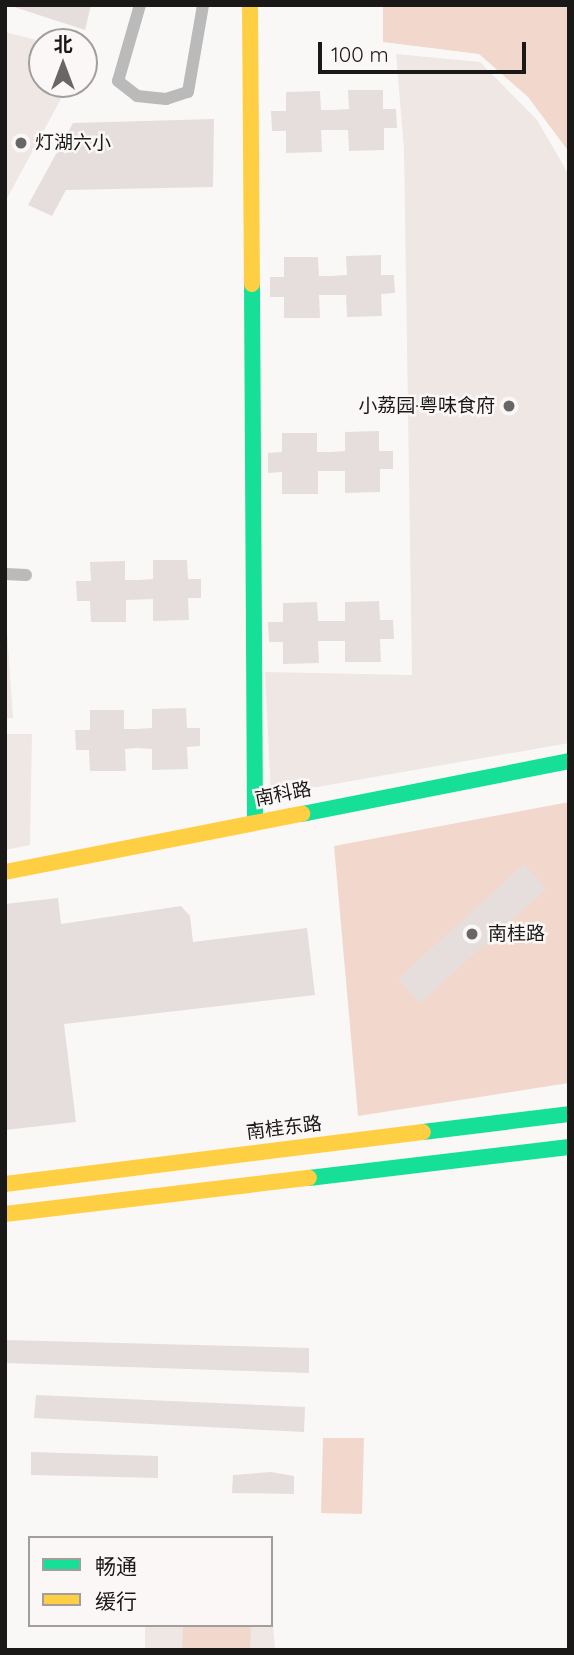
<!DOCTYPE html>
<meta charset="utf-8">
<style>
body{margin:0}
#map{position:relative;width:574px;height:1655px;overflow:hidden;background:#faf8f7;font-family:Quicksand,"Noto Sans SC",sans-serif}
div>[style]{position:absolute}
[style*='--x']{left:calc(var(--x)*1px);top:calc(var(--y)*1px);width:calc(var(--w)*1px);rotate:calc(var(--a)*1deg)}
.built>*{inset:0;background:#eee7e4}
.green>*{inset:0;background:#f2d8cc}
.building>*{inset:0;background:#e5dedc}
.street>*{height:12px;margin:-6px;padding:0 6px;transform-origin:6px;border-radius:6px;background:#bababa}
.fast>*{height:16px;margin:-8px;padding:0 8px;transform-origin:8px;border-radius:8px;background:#16e098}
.slow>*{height:16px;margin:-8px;padding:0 8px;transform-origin:8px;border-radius:8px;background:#ffcf43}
.dots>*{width:19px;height:19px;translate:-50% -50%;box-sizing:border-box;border:4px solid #fbf7f6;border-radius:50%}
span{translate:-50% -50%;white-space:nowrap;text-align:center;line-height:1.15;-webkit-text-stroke:5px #fbf7f6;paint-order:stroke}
.poi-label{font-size:19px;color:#1a1918}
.left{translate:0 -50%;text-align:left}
.right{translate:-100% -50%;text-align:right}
.street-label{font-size:19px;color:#1a1918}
.frame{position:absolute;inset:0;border:7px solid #1a1918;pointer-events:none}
.legend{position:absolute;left:28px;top:1536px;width:245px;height:91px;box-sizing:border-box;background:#fbf7f6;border:2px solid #a19e9d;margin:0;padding:9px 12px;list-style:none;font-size:21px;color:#1a1918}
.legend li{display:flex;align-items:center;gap:14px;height:35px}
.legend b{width:35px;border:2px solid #a19e9d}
.north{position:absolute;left:28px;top:28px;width:70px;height:70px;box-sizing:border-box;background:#fbf7f6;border:2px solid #a19e9d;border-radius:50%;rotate:0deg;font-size:19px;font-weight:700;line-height:28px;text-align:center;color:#1a1918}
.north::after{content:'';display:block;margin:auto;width:24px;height:32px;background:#686766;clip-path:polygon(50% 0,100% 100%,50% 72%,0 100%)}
.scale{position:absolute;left:318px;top:42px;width:208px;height:32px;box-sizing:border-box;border:4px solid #1a1918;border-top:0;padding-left:9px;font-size:21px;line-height:24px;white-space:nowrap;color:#1a1918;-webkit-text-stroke:5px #fbf7f6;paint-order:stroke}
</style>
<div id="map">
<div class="built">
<i style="clip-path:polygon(5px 32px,45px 42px,42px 84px,69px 84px,5px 202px)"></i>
<i style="clip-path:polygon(396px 54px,480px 62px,537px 120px,569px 175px,569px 743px,271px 795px,265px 672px,412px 675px,404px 149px)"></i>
<i style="clip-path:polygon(5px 602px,13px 718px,5px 719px)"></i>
<i style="clip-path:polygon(5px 734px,32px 734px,30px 845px,5px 850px)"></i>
<i style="clip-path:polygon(271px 1597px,275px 1650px,145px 1650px,145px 1625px,271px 1625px)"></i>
</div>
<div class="green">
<i style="clip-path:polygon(383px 5px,569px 5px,569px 152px,528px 97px,479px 54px,383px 42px)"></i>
<i style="clip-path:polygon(569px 802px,569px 1083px,358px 1116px,334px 846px)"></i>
<i style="clip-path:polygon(323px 1438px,364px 1438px,362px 1514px,321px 1513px)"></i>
<i style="clip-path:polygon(183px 1625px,251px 1625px,250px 1650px,182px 1650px)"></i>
</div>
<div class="building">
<i style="clip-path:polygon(8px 5px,91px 5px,85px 30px)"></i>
<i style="clip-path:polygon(348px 90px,383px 90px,383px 109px,396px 109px,397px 128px,384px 128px,384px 150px,349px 151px,348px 130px,321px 130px,322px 152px,286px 153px,286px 131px,272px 131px,271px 111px,286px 111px,286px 92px,320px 91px,321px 110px,333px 110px,349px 109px)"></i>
<i style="clip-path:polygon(214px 119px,213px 187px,66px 190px,52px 216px,28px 205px,73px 123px)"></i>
<i style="clip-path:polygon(381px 255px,381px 275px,394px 275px,395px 293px,381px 294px,382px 316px,347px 317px,346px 295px,319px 295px,320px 318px,284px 318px,284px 297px,270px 297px,270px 277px,284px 277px,284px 257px,318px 257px,319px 276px,331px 276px,347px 275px,346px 256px)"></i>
<i style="clip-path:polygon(379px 431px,379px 451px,393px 451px,393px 469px,380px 469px,380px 492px,345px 493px,345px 471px,318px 471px,318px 494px,282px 494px,282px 472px,268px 473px,268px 453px,282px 452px,282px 433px,317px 433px,317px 452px,330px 452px,345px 451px,345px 432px)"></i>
<i style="clip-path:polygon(153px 560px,187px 560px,188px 579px,201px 579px,201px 598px,188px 598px,189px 620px,153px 621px,153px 599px,126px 600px,126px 622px,91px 622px,90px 601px,77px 601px,76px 581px,91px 581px,90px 562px,125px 561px,125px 580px,138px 580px,153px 579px)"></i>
<i style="clip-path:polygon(379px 601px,380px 620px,393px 620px,394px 639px,380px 639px,381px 662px,345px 662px,345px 641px,318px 641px,319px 663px,283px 664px,283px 642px,269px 642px,268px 622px,283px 622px,283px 603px,317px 602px,318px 621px,345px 621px,345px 602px)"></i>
<i style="clip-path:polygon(186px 708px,187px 728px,200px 728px,200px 746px,187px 747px,188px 769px,152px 770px,152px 749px,137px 748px,125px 749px,126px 771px,90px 771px,89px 750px,76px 750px,75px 730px,90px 730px,90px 710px,124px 710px,124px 729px,137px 729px,152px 728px,152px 709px)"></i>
<i style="clip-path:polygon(524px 864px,546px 889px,420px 1003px,398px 979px)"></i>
<i style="clip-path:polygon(58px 898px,61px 924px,181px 906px,190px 916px,193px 942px,307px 928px,315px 995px,64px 1024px,76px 1122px,5px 1130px,5px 904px)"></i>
<i style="clip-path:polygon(5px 1340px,309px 1348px,309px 1373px,5px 1363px)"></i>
<i style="clip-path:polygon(36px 1395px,305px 1407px,304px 1432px,34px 1418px)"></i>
<i style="clip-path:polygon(31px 1452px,158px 1456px,158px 1478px,31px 1475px)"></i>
<i style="clip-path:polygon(271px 1472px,294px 1476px,294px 1494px,232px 1493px,233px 1475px)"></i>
</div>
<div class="street">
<i style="--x:140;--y:5;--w:79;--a:106.1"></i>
<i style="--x:118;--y:81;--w:24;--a:38"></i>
<i style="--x:137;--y:96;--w:29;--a:6"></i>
<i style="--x:166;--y:99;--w:23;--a:-18"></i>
<i style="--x:188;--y:92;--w:88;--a:-80.2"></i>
<i style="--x:5;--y:574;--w:21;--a:3"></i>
</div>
<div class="fast">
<i style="--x:252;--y:284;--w:537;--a:89.68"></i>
<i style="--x:302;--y:814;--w:272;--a:-11.2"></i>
<i style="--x:423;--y:1132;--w:147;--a:-7"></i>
<i style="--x:309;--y:1178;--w:262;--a:-6.8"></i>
</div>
<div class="slow">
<i style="--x:250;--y:5;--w:279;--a:89.6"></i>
<i style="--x:5;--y:872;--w:303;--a:-11.1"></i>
<i style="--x:5;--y:1184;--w:421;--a:-7.1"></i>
<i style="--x:5;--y:1214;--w:306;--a:-6.8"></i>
</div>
<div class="dots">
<i style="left:21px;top:143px;background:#686766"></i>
<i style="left:509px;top:406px;background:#686766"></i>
<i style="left:472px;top:934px;background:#686766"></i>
</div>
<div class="poi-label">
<span class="left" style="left:35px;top:143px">灯湖六小</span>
<span class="right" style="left:495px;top:406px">小荔园·粤味食府</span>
<span class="left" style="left:488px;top:934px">南桂路</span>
</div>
<div class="street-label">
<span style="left:283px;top:794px;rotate:-11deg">南科路</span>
<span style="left:284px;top:1128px;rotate:-7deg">南桂东路</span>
</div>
<div class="frame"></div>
<ul class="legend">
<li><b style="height:9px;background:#16e098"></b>畅通</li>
<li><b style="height:9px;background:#ffcf43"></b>缓行</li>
</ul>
<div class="north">北</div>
<div class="scale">100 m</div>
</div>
